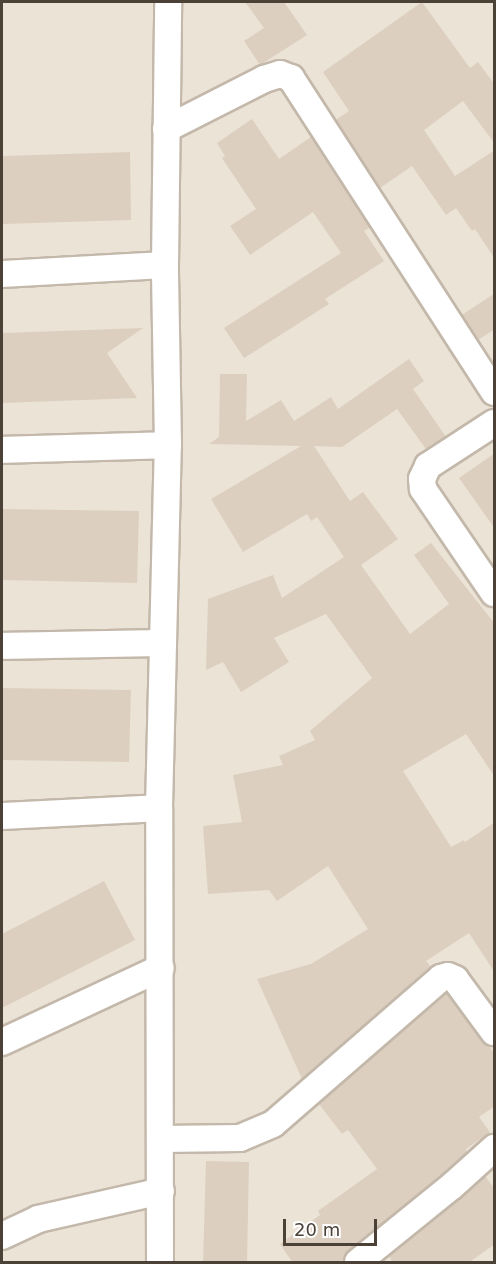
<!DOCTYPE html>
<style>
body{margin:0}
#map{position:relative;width:496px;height:1264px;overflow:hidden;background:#f6f1e9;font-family:"DejaVu Sans",sans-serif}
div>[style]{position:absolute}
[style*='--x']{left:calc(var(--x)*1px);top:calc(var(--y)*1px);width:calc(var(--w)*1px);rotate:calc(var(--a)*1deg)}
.residential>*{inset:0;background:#ebe3d6}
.building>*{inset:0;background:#dccfc0}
.roads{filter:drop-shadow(2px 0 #c3b8aa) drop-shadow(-2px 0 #c3b8aa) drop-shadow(0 2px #c3b8aa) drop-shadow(0 -2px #c3b8aa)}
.street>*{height:26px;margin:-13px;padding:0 13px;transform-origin:13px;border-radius:13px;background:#fff}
span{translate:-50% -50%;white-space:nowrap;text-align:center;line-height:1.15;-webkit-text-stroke:6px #fff;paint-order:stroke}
.frame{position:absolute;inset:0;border:3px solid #4b4136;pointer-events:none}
.scale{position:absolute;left:283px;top:1219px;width:94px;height:27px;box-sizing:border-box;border:3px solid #4b4136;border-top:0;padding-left:8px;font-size:18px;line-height:21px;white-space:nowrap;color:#4b4136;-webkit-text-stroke:4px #fff;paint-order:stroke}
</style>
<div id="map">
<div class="residential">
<i style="clip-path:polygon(2px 2px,494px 2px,494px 1262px,2px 1262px)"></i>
</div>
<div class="building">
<i style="clip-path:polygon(245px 2px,284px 2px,307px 35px,260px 65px,244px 41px,264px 28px)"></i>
<i style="clip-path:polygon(422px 2px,470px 68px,478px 62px,495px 85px,495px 144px,463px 101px,424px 130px,455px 176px,495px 150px,495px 259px,475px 229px,472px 231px,456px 208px,446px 215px,412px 166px,380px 188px,336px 120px,349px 111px,323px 72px)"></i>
<i style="clip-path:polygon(252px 119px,279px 159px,311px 137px,370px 227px,364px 231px,384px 261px,325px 299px,329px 304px,244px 358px,224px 328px,341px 253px,313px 212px,250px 255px,230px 226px,256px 209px,222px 158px,225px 156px,217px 143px)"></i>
<i style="clip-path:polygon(130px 152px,131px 220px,2px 224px,2px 156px)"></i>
<i style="clip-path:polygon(495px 293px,495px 329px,478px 340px,462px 315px)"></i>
<i style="clip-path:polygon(143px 328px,107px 353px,137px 398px,2px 403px,2px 333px)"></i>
<i style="clip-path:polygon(409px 359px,424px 381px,413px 389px,446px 437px,426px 449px,397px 409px,342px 447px,314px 446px,350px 501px,363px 492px,398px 539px,361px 565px,410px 634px,449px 604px,414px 555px,431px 543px,495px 624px,495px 777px,466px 734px,403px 771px,451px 847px,464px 840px,465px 842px,495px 822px,495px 973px,469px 933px,426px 961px,431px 967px,302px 1079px,257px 979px,311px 964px,368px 929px,328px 866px,277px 901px,269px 890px,208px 894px,203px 826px,242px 822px,233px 775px,283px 765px,279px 756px,315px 740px,310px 731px,372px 678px,326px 614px,274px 638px,289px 662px,241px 692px,223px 662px,206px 670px,208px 599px,273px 575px,282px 598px,344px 557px,317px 517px,311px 521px,307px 514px,243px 552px,211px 499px,301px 446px,209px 444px,219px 437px,220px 374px,247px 374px,246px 421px,281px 400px,294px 421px,331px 397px,338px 409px)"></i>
<i style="clip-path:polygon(495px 453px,495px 529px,459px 478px)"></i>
<i style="clip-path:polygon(2px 509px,139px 511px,137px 583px,2px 580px)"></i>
<i style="clip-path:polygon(2px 688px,131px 690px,129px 762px,2px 760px)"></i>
<i style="clip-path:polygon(104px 881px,135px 940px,2px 1008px,2px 934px)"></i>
<i style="clip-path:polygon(447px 993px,495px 1054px,495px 1106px,479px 1117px,490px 1132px,466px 1149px,467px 1152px,442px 1175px,349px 1250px,341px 1263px,293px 1263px,280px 1244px,320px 1215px,318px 1211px,377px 1169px,348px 1130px,342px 1134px,319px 1104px)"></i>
<i style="clip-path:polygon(206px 1161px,249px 1162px,247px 1263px,203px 1263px)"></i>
<i style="clip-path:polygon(485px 1176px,495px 1189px,495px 1244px,468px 1263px,393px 1263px,389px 1256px)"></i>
</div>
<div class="roads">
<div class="street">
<i style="--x:166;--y:129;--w:110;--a:-27"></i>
<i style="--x:264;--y:79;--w:17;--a:-17"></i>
<i style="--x:280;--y:74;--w:12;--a:20"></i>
<i style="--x:291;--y:78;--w:374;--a:57.1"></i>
<i style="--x:2;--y:274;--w:163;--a:-3.2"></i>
<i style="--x:494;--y:423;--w:79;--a:146.9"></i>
<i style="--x:428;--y:466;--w:14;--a:115"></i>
<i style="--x:422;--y:479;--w:10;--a:84"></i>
<i style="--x:423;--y:489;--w:126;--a:55.7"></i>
<i style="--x:2;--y:450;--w:166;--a:-1.7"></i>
<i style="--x:2;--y:646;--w:159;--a:-1.1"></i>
<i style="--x:2;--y:816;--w:157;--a:-2.9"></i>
<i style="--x:2;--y:1042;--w:175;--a:-25"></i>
<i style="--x:160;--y:1139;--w:80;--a:-0.7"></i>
<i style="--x:240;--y:1138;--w:36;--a:-23"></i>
<i style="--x:273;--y:1124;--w:223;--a:-41"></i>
<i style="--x:441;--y:978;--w:7;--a:-16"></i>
<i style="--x:448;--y:976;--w:8;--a:23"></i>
<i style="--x:455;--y:979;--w:66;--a:53.7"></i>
<i style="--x:2;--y:1236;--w:40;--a:-25"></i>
<i style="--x:38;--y:1219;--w:126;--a:-12.8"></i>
<i style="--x:160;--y:1262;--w:454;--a:-90.1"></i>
<i style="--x:159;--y:808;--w:363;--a:-88.6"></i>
<i style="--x:168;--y:445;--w:180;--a:-91"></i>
<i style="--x:165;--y:265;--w:263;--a:-89.3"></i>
<i style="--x:358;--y:1262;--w:121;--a:-39"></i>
<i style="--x:452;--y:1186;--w:57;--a:-42.1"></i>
</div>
</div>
<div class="frame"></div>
<div class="scale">20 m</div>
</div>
